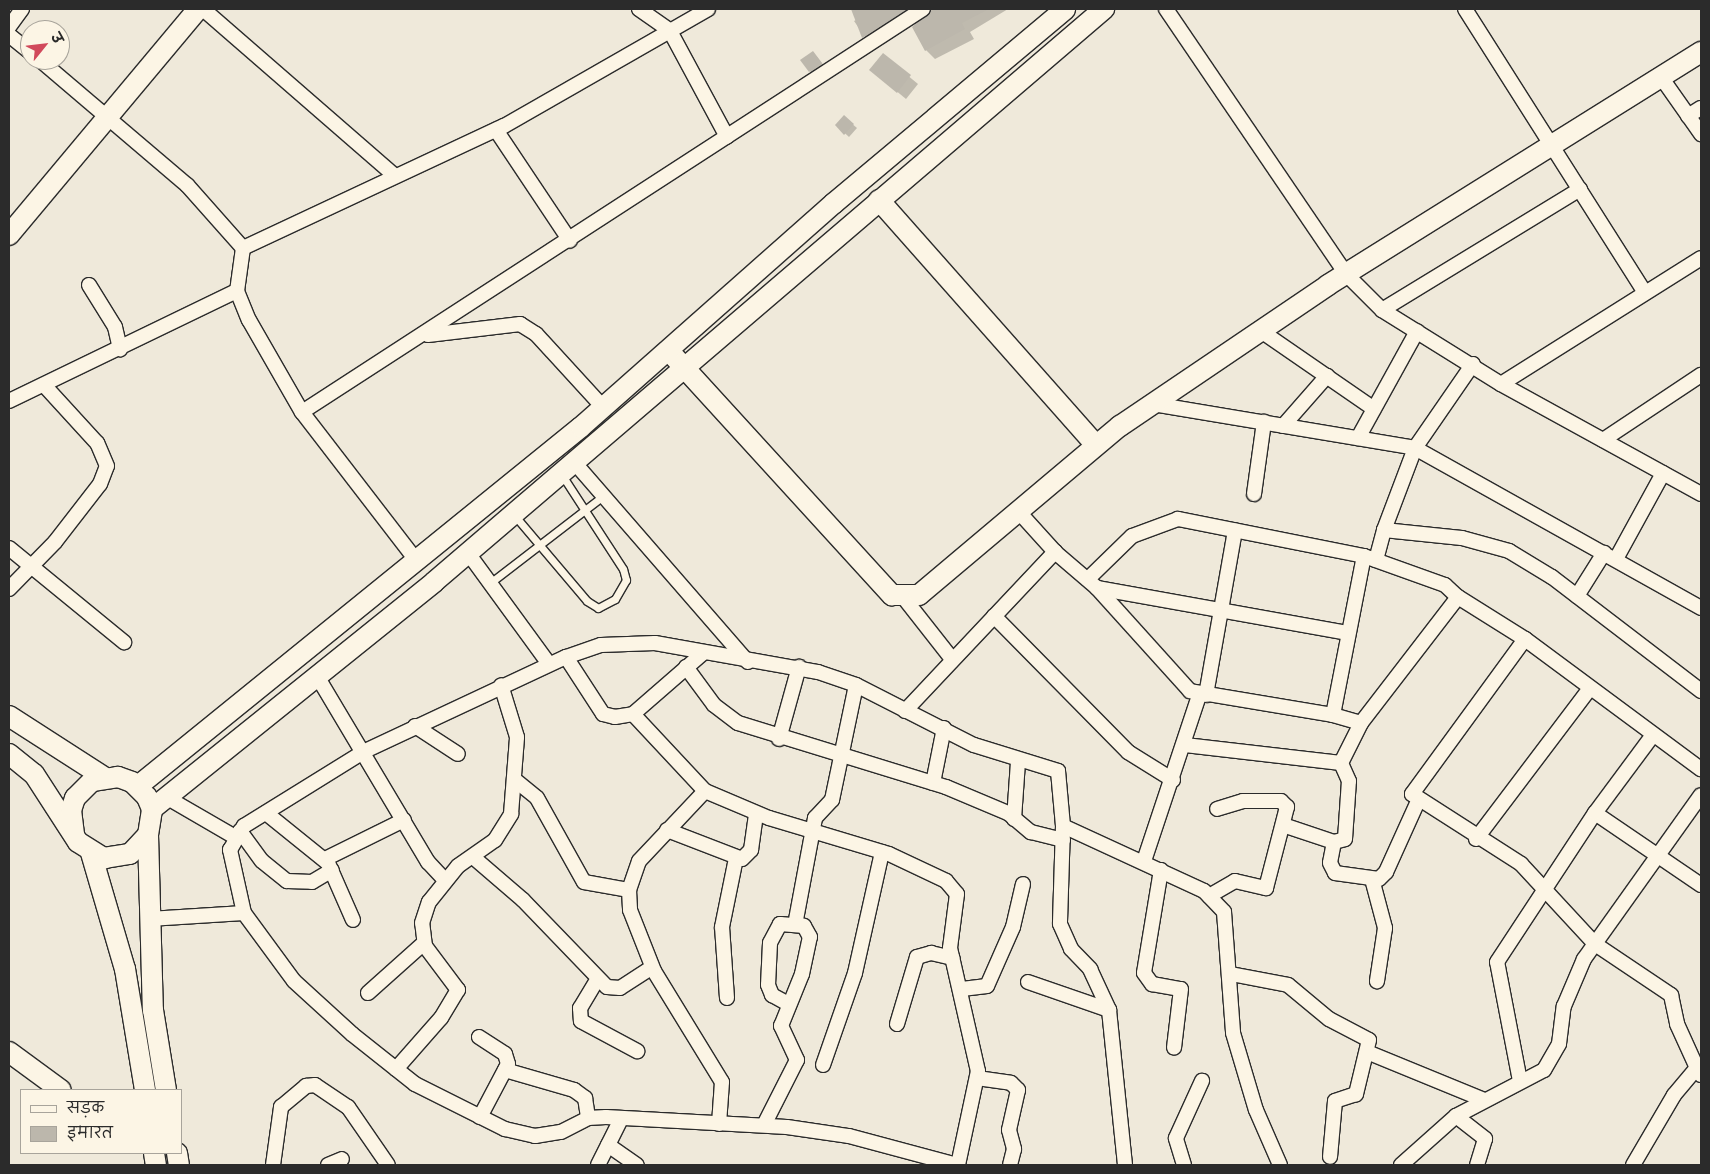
<!DOCTYPE html>
<meta charset="utf-8">
<style>
body{margin:0}
#map{position:relative;width:1710px;height:1174px;overflow:hidden;background:#efe9da;font-family:Delius,"Playpen Sans Deva",sans-serif}
div>[style]{position:absolute}
[style*='--x']{left:calc(var(--x)*1px);top:calc(var(--y)*1px);width:calc(var(--w)*1px);rotate:calc(var(--a)*1deg)}
.shadow>*{inset:0;background:#0003}
.building>*{inset:0;background:#bcb7ac}
.roads{filter:drop-shadow(1px 0 #2b2b2b) drop-shadow(-1px 0 #2b2b2b) drop-shadow(0 1px #2b2b2b) drop-shadow(0 -1px #2b2b2b)}
.lane>*{height:7px;margin:-3.5px;padding:0 3.5px;transform-origin:3.5px;border-radius:3.5px;background:#fcf5e5}
.street>*{height:14px;margin:-7px;padding:0 7px;transform-origin:7px;border-radius:7px;background:#fcf5e5}
.secondary>*{height:20px;margin:-10px;padding:0 10px;transform-origin:10px;border-radius:10px;background:#fcf5e5}
span{translate:-50% -50%;white-space:nowrap;text-align:center;line-height:1.15;-webkit-text-stroke:4px #fcf5e5;paint-order:stroke}
.frame{position:absolute;inset:0;border:10px solid #2b2b2b;pointer-events:none}
.legend{position:absolute;left:20px;top:1089px;width:162px;height:65px;box-sizing:border-box;background:#fcf5e5;border:1px solid #a8a49b;margin:0;padding:6px 9px;list-style:none;font-size:15px;color:#2b2b2b}
.legend li{display:flex;align-items:center;gap:10px;height:25px}
.legend b{width:25px;border:1px solid #a8a49b}
.north{position:absolute;left:20px;top:20px;width:50px;height:50px;box-sizing:border-box;background:#fcf5e5;border:1px solid #a8a49b;border-radius:50%;rotate:61deg;font-size:14px;font-weight:700;line-height:20px;text-align:center;color:#2b2b2b}
.north::after{content:'';display:block;margin:auto;width:18px;height:22px;background:#d1495b;clip-path:polygon(50% 0,100% 100%,50% 72%,0 100%)}
</style>
<div id="map">
<div class="shadow">
<i style="clip-path:polygon(852px 9px,1008px 9px,970px 32px,974px 39px,935px 59px,926px 50px,932px 11px,872px 47px,854px 21px,858px 19px)"></i>
<i style="clip-path:polygon(813px 52px,825px 67px,813px 75px,810px 71px)"></i>
<i style="clip-path:polygon(883px 55px,918px 84px,906px 99px,871px 70px)"></i>
<i style="clip-path:polygon(844px 117px,857px 128px,849px 137px,836px 125px)"></i>
</div>
<div class="building">
<i style="clip-path:polygon(851px 9px,907px 9px,862px 38px)"></i>
<i style="clip-path:polygon(932px 9px,989px 9px,962px 23px,965px 29px,925px 51px,912px 27px)"></i>
<i style="clip-path:polygon(813px 51px,822px 63px,809px 72px,800px 60px)"></i>
<i style="clip-path:polygon(883px 53px,911px 75px,897px 93px,869px 70px)"></i>
<i style="clip-path:polygon(844px 115px,854px 124px,844px 135px,835px 125px)"></i>
</div>
<div class="roads">
<div class="lane">
<i style="--x:515;--y:516;--w:111;--a:49.7"></i>
<i style="--x:587;--y:601;--w:13;--a:32"></i>
<i style="--x:598;--y:608;--w:19;--a:-28"></i>
<i style="--x:615;--y:599;--w:22;--a:-60"></i>
<i style="--x:626;--y:580;--w:11;--a:-105"></i>
<i style="--x:623;--y:569;--w:112;--a:-123"></i>
<i style="--x:490;--y:583;--w:143;--a:-37.6"></i>
</div>
<div class="street">
<i style="--x:203;--y:9;--w:254;--a:41"></i>
<i style="--x:639;--y:9;--w:38;--a:35"></i>
<i style="--x:670;--y:31;--w:120;--a:61.7"></i>
<i style="--x:1166;--y:9;--w:320;--a:55.8"></i>
<i style="--x:1346;--y:274;--w:51;--a:45"></i>
<i style="--x:1382;--y:310;--w:140;--a:31.9"></i>
<i style="--x:1501;--y:384;--w:236;--a:-32.2"></i>
<i style="--x:1465;--y:9;--w:336;--a:57.6"></i>
<i style="--x:9;--y:27;--w:22;--a:-54"></i>
<i style="--x:9;--y:35;--w:27;--a:39"></i>
<i style="--x:40;--y:60;--w:193;--a:40.4"></i>
<i style="--x:187;--y:185;--w:84;--a:48.4"></i>
<i style="--x:243;--y:248;--w:288;--a:-25.1"></i>
<i style="--x:504;--y:126;--w:235;--a:-29.8"></i>
<i style="--x:1661;--y:77;--w:70;--a:54.9"></i>
<i style="--x:1688;--y:116;--w:15;--a:-32"></i>
<i style="--x:496;--y:130;--w:133;--a:56.3"></i>
<i style="--x:243;--y:248;--w:43;--a:97.9"></i>
<i style="--x:237;--y:291;--w:31;--a:68"></i>
<i style="--x:249;--y:320;--w:106;--a:60.1"></i>
<i style="--x:302;--y:412;--w:187;--a:52.4"></i>
<i style="--x:89;--y:285;--w:49;--a:58.2"></i>
<i style="--x:115;--y:327;--w:23;--a:77"></i>
<i style="--x:1382;--y:310;--w:232;--a:-31.4"></i>
<i style="--x:1261;--y:331;--w:137;--a:34.6"></i>
<i style="--x:428;--y:335;--w:93;--a:-6.8"></i>
<i style="--x:520;--y:324;--w:19;--a:32"></i>
<i style="--x:536;--y:334;--w:99;--a:47.5"></i>
<i style="--x:1501;--y:384;--w:228;--a:28.8"></i>
<i style="--x:9;--y:401;--w:253;--a:-25.8"></i>
<i style="--x:1153;--y:404;--w:266;--a:9.5"></i>
<i style="--x:1415;--y:448;--w:102;--a:-55.4"></i>
<i style="--x:302;--y:412;--w:740;--a:-32.98"></i>
<i style="--x:1283;--y:426;--w:67;--a:-48.7"></i>
<i style="--x:1358;--y:438;--w:122;--a:-61.1"></i>
<i style="--x:1603;--y:440;--w:118;--a:-33.6"></i>
<i style="--x:574;--y:462;--w:265;--a:49"></i>
<i style="--x:1254;--y:494;--w:73;--a:-82.1"></i>
<i style="--x:1018;--y:511;--w:55;--a:47.9"></i>
<i style="--x:1055;--y:552;--w:55;--a:40.6"></i>
<i style="--x:1097;--y:588;--w:139;--a:47.9"></i>
<i style="--x:1190;--y:691;--w:145;--a:9.5"></i>
<i style="--x:1333;--y:715;--w:162;--a:-79"></i>
<i style="--x:1364;--y:556;--w:190;--a:-168.7"></i>
<i style="--x:1178;--y:519;--w:49;--a:159.7"></i>
<i style="--x:1132;--y:536;--w:62;--a:135.7"></i>
<i style="--x:9;--y:548;--w:149;--a:39.3"></i>
<i style="--x:468;--y:553;--w:137;--a:53.9"></i>
<i style="--x:1364;--y:556;--w:86;--a:19.7"></i>
<i style="--x:1445;--y:585;--w:18;--a:43"></i>
<i style="--x:1616;--y:559;--w:98;--a:-61.3"></i>
<i style="--x:1376;--y:560;--w:31;--a:-75"></i>
<i style="--x:1097;--y:588;--w:254;--a:10.2"></i>
<i style="--x:9;--y:589;--w:66;--a:-45.6"></i>
<i style="--x:55;--y:542;--w:73;--a:-52.2"></i>
<i style="--x:100;--y:484;--w:19;--a:-69"></i>
<i style="--x:107;--y:466;--w:25;--a:-113"></i>
<i style="--x:97;--y:443;--w:79;--a:-132.4"></i>
<i style="--x:1577;--y:596;--w:51;--a:-57.9"></i>
<i style="--x:904;--y:598;--w:78;--a:51.8"></i>
<i style="--x:1701;--y:608;--w:328;--a:-150.8"></i>
<i style="--x:1415;--y:448;--w:88;--a:110.7"></i>
<i style="--x:1384;--y:530;--w:78;--a:5.9"></i>
<i style="--x:1462;--y:538;--w:49;--a:15.5"></i>
<i style="--x:1509;--y:551;--w:50;--a:31.2"></i>
<i style="--x:1552;--y:577;--w:188;--a:37.4"></i>
<i style="--x:994;--y:616;--w:191;--a:45.4"></i>
<i style="--x:1128;--y:752;--w:53;--a:31.9"></i>
<i style="--x:1525;--y:639;--w:192;--a:126.1"></i>
<i style="--x:1412;--y:794;--w:130;--a:32.7"></i>
<i style="--x:1521;--y:864;--w:109;--a:47.2"></i>
<i style="--x:1595;--y:944;--w:92;--a:33.9"></i>
<i style="--x:1671;--y:995;--w:30;--a:78"></i>
<i style="--x:1677;--y:1024;--w:48;--a:65.6"></i>
<i style="--x:702;--y:654;--w:91;--a:139"></i>
<i style="--x:633;--y:714;--w:105;--a:46.9"></i>
<i style="--x:705;--y:791;--w:69;--a:22.9"></i>
<i style="--x:769;--y:818;--w:125;--a:16.7"></i>
<i style="--x:889;--y:854;--w:63;--a:25.3"></i>
<i style="--x:946;--y:881;--w:17;--a:50"></i>
<i style="--x:957;--y:894;--w:54;--a:97.4"></i>
<i style="--x:950;--y:948;--w:126;--a:77.2"></i>
<i style="--x:978;--y:1071;--w:96;--a:102"></i>
<i style="--x:566;--y:657;--w:68;--a:57"></i>
<i style="--x:603;--y:714;--w:12;--a:14"></i>
<i style="--x:615;--y:717;--w:18;--a:-9"></i>
<i style="--x:686;--y:667;--w:47;--a:53.6"></i>
<i style="--x:714;--y:705;--w:30;--a:37"></i>
<i style="--x:738;--y:723;--w:218;--a:17.1"></i>
<i style="--x:946;--y:787;--w:67;--a:22.8"></i>
<i style="--x:1008;--y:813;--w:30;--a:40"></i>
<i style="--x:1031;--y:832;--w:33;--a:14"></i>
<i style="--x:317;--y:676;--w:217;--a:59.2"></i>
<i style="--x:428;--y:862;--w:25;--a:47"></i>
<i style="--x:1206;--y:695;--w:167;--a:-80"></i>
<i style="--x:905;--y:711;--w:219;--a:-46.7"></i>
<i style="--x:1333;--y:715;--w:29;--a:16"></i>
<i style="--x:1361;--y:723;--w:159;--a:-52.4"></i>
<i style="--x:1458;--y:597;--w:79;--a:32.1"></i>
<i style="--x:1525;--y:639;--w:219;--a:36.5"></i>
<i style="--x:415;--y:726;--w:51;--a:33.1"></i>
<i style="--x:779;--y:739;--w:75;--a:-74.5"></i>
<i style="--x:1185;--y:745;--w:157;--a:6.6"></i>
<i style="--x:1341;--y:763;--w:45;--a:-63.4"></i>
<i style="--x:515;--y:780;--w:28;--a:39"></i>
<i style="--x:537;--y:798;--w:96;--a:60.8"></i>
<i style="--x:584;--y:882;--w:46;--a:10.1"></i>
<i style="--x:933;--y:783;--w:56;--a:-78.7"></i>
<i style="--x:705;--y:791;--w:96;--a:133.3"></i>
<i style="--x:639;--y:861;--w:31;--a:109"></i>
<i style="--x:629;--y:890;--w:20;--a:87"></i>
<i style="--x:630;--y:910;--w:66;--a:68.5"></i>
<i style="--x:654;--y:971;--w:130;--a:58.5"></i>
<i style="--x:722;--y:1082;--w:42;--a:94.1"></i>
<i style="--x:166;--y:797;--w:80;--a:30.1"></i>
<i style="--x:266;--y:813;--w:80;--a:38.9"></i>
<i style="--x:328;--y:863;--w:62;--a:66.3"></i>
<i style="--x:1595;--y:813;--w:128;--a:34.2"></i>
<i style="--x:1014;--y:819;--w:57;--a:-86"></i>
<i style="--x:1283;--y:825;--w:54;--a:18.4"></i>
<i style="--x:1334;--y:842;--w:11;--a:-15"></i>
<i style="--x:1345;--y:839;--w:58;--a:-86.1"></i>
<i style="--x:1349;--y:781;--w:20;--a:-114"></i>
<i style="--x:1063;--y:826;--w:155;--a:24.7"></i>
<i style="--x:1204;--y:891;--w:29;--a:46"></i>
<i style="--x:1224;--y:912;--w:121;--a:85.7"></i>
<i style="--x:1233;--y:1033;--w:80;--a:73.4"></i>
<i style="--x:1256;--y:1110;--w:60;--a:66.4"></i>
<i style="--x:667;--y:830;--w:80;--a:21.1"></i>
<i style="--x:742;--y:859;--w:13;--a:-45"></i>
<i style="--x:751;--y:850;--w:37;--a:-82"></i>
<i style="--x:240;--y:831;--w:37;--a:54"></i>
<i style="--x:262;--y:861;--w:32;--a:39"></i>
<i style="--x:287;--y:881;--w:25;--a:2"></i>
<i style="--x:312;--y:882;--w:23;--a:-31"></i>
<i style="--x:1476;--y:839;--w:189;--a:-52.9"></i>
<i style="--x:1334;--y:842;--w:21;--a:101"></i>
<i style="--x:1330;--y:863;--w:11;--a:63"></i>
<i style="--x:1335;--y:873;--w:44;--a:7.8"></i>
<i style="--x:1379;--y:879;--w:10;--a:-45"></i>
<i style="--x:1386;--y:872;--w:80;--a:-65.7"></i>
<i style="--x:473;--y:857;--w:66;--a:40.7"></i>
<i style="--x:523;--y:900;--w:121;--a:46"></i>
<i style="--x:607;--y:987;--w:13;--a:4"></i>
<i style="--x:620;--y:988;--w:38;--a:-33"></i>
<i style="--x:325;--y:859;--w:88;--a:-26.3"></i>
<i style="--x:1144;--y:861;--w:177;--a:-71.6"></i>
<i style="--x:1161;--y:870;--w:104;--a:99.4"></i>
<i style="--x:1144;--y:973;--w:14;--a:54"></i>
<i style="--x:1152;--y:984;--w:29;--a:10"></i>
<i style="--x:1181;--y:989;--w:59;--a:96.8"></i>
<i style="--x:1372;--y:879;--w:51;--a:75.1"></i>
<i style="--x:1385;--y:928;--w:54;--a:98.6"></i>
<i style="--x:1209;--y:896;--w:30;--a:-30"></i>
<i style="--x:1235;--y:881;--w:32;--a:13"></i>
<i style="--x:1266;--y:888;--w:84;--a:-75.5"></i>
<i style="--x:1287;--y:807;--w:8;--a:-135"></i>
<i style="--x:1281;--y:801;--w:38;--a:180"></i>
<i style="--x:1243;--y:801;--w:27;--a:163"></i>
<i style="--x:244;--y:913;--w:65;--a:-102.5"></i>
<i style="--x:230;--y:850;--w:28;--a:-60"></i>
<i style="--x:244;--y:826;--w:142;--a:-31.8"></i>
<i style="--x:365;--y:751;--w:222;--a:-25.1"></i>
<i style="--x:566;--y:657;--w:37;--a:-19"></i>
<i style="--x:601;--y:645;--w:54;--a:-2.1"></i>
<i style="--x:655;--y:643;--w:166;--a:10.1"></i>
<i style="--x:818;--y:672;--w:40;--a:18.9"></i>
<i style="--x:856;--y:685;--w:132;--a:27"></i>
<i style="--x:974;--y:745;--w:88;--a:17.2"></i>
<i style="--x:1058;--y:771;--w:55;--a:84.8"></i>
<i style="--x:1063;--y:826;--w:98;--a:91.8"></i>
<i style="--x:1060;--y:924;--w:27;--a:66"></i>
<i style="--x:1071;--y:949;--w:28;--a:46"></i>
<i style="--x:1090;--y:969;--w:45;--a:65.1"></i>
<i style="--x:1109;--y:1010;--w:156;--a:84.1"></i>
<i style="--x:149;--y:919;--w:95;--a:-3.6"></i>
<i style="--x:244;--y:913;--w:84;--a:53.7"></i>
<i style="--x:294;--y:981;--w:79;--a:42.4"></i>
<i style="--x:352;--y:1034;--w:80;--a:38.4"></i>
<i style="--x:415;--y:1084;--w:101;--a:26.6"></i>
<i style="--x:505;--y:1129;--w:31;--a:13"></i>
<i style="--x:535;--y:1136;--w:26;--a:-9"></i>
<i style="--x:561;--y:1132;--w:30;--a:-27"></i>
<i style="--x:588;--y:1118;--w:18;--a:-3"></i>
<i style="--x:606;--y:1117;--w:181;--a:3.2"></i>
<i style="--x:787;--y:1127;--w:63;--a:8.3"></i>
<i style="--x:849;--y:1136;--w:112;--a:15"></i>
<i style="--x:795;--y:925;--w:109;--a:-79.4"></i>
<i style="--x:815;--y:818;--w:25;--a:-47"></i>
<i style="--x:832;--y:800;--w:117;--a:-78.2"></i>
<i style="--x:1231;--y:974;--w:58;--a:10.9"></i>
<i style="--x:1288;--y:985;--w:53;--a:39.7"></i>
<i style="--x:1329;--y:1019;--w:45;--a:27.7"></i>
<i style="--x:1369;--y:1040;--w:56;--a:103.5"></i>
<i style="--x:1356;--y:1094;--w:22;--a:162"></i>
<i style="--x:1335;--y:1101;--w:56;--a:95.1"></i>
<i style="--x:597;--y:980;--w:33;--a:121"></i>
<i style="--x:580;--y:1008;--w:13;--a:86"></i>
<i style="--x:581;--y:1021;--w:64;--a:28.2"></i>
<i style="--x:1028;--y:982;--w:86;--a:19.1"></i>
<i style="--x:962;--y:989;--w:25;--a:-7"></i>
<i style="--x:987;--y:986;--w:64;--a:-66.2"></i>
<i style="--x:1013;--y:927;--w:44;--a:-76.9"></i>
<i style="--x:368;--y:993;--w:75;--a:-41.8"></i>
<i style="--x:727;--y:998;--w:71;--a:-94"></i>
<i style="--x:722;--y:927;--w:70;--a:-78.5"></i>
<i style="--x:897;--y:1024;--w:70;--a:-73.4"></i>
<i style="--x:917;--y:957;--w:15;--a:-16"></i>
<i style="--x:931;--y:953;--w:22;--a:13"></i>
<i style="--x:479;--y:1037;--w:31;--a:33"></i>
<i style="--x:505;--y:1054;--w:10;--a:73"></i>
<i style="--x:508;--y:1064;--w:60;--a:117.8"></i>
<i style="--x:1367;--y:1052;--w:126;--a:22.3"></i>
<i style="--x:823;--y:1065;--w:97;--a:-70.8"></i>
<i style="--x:855;--y:973;--w:124;--a:-77.4"></i>
<i style="--x:396;--y:1069;--w:68;--a:-48.6"></i>
<i style="--x:441;--y:1018;--w:33;--a:-59"></i>
<i style="--x:458;--y:990;--w:55;--a:-126.9"></i>
<i style="--x:425;--y:946;--w:23;--a:-97"></i>
<i style="--x:422;--y:923;--w:22;--a:-72"></i>
<i style="--x:429;--y:902;--w:46;--a:-51.1"></i>
<i style="--x:458;--y:866;--w:45;--a:-35.1"></i>
<i style="--x:495;--y:840;--w:31;--a:-58"></i>
<i style="--x:511;--y:814;--w:77;--a:-85.5"></i>
<i style="--x:517;--y:737;--w:54;--a:-107.1"></i>
<i style="--x:505;--y:1070;--w:72;--a:16.2"></i>
<i style="--x:574;--y:1090;--w:14;--a:36"></i>
<i style="--x:585;--y:1098;--w:20;--a:81"></i>
<i style="--x:977;--y:1078;--w:34;--a:8"></i>
<i style="--x:1011;--y:1083;--w:10;--a:45"></i>
<i style="--x:1018;--y:1090;--w:41;--a:102.7"></i>
<i style="--x:1009;--y:1130;--w:20;--a:75"></i>
<i style="--x:1014;--y:1149;--w:16;--a:104"></i>
<i style="--x:1520;--y:1081;--w:121;--a:-100.9"></i>
<i style="--x:1497;--y:962;--w:178;--a:-56.7"></i>
<i style="--x:1595;--y:813;--w:97;--a:-53.4"></i>
<i style="--x:1456;--y:1116;--w:37;--a:38"></i>
<i style="--x:1485;--y:1139;--w:27;--a:107"></i>
<i style="--x:764;--y:1125;--w:73;--a:-63.1"></i>
<i style="--x:797;--y:1060;--w:38;--a:-115"></i>
<i style="--x:781;--y:1026;--w:56;--a:-68"></i>
<i style="--x:802;--y:974;--w:38;--a:-78"></i>
<i style="--x:810;--y:937;--w:13;--a:-119"></i>
<i style="--x:804;--y:926;--w:24;--a:-175"></i>
<i style="--x:780;--y:924;--w:21;--a:118"></i>
<i style="--x:770;--y:943;--w:42;--a:92.7"></i>
<i style="--x:768;--y:985;--w:11;--a:68"></i>
<i style="--x:772;--y:995;--w:18;--a:29"></i>
<i style="--x:608;--y:1145;--w:35;--a:35"></i>
<i style="--x:273;--y:1165;--w:59;--a:-82.1"></i>
<i style="--x:281;--y:1107;--w:33;--a:-40"></i>
<i style="--x:306;--y:1086;--w:9;--a:-6"></i>
<i style="--x:315;--y:1085;--w:40;--a:34"></i>
<i style="--x:348;--y:1107;--w:70;--a:55.4"></i>
<i style="--x:328;--y:1165;--w:15;--a:-23"></i>
<i style="--x:598;--y:1165;--w:51;--a:-63.4"></i>
<i style="--x:1184;--y:1165;--w:28;--a:-107"></i>
<i style="--x:1176;--y:1138;--w:63;--a:-65.5"></i>
<i style="--x:1401;--y:1165;--w:74;--a:-41.7"></i>
<i style="--x:1456;--y:1116;--w:99;--a:-27.6"></i>
<i style="--x:1544;--y:1070;--w:30;--a:-60"></i>
<i style="--x:1559;--y:1044;--w:38;--a:-83"></i>
<i style="--x:1564;--y:1006;--w:51;--a:-66.9"></i>
<i style="--x:1584;--y:959;--w:201;--a:-54.5"></i>
<i style="--x:1633;--y:1165;--w:81;--a:-59.6"></i>
<i style="--x:1674;--y:1095;--w:35;--a:-50"></i>
<i style="--x:1697;--y:1068;--w:8;--a:60"></i>
</div>
<div class="secondary">
<i style="--x:879;--y:200;--w:327;--a:48.5"></i>
<i style="--x:9;--y:235;--w:295;--a:-50.1"></i>
<i style="--x:669;--y:351;--w:331;--a:47.6"></i>
<i style="--x:892;--y:595;--w:27;--a:0"></i>
<i style="--x:919;--y:595;--w:263;--a:-40.1"></i>
<i style="--x:1120;--y:426;--w:251;--a:-34.1"></i>
<i style="--x:1328;--y:285;--w:440;--a:-32"></i>
<i style="--x:9;--y:716;--w:113;--a:32.7"></i>
<i style="--x:9;--y:754;--w:32;--a:39"></i>
<i style="--x:34;--y:774;--w:81;--a:57.1"></i>
<i style="--x:78;--y:842;--w:31;--a:32"></i>
<i style="--x:104;--y:858;--w:26;--a:-9"></i>
<i style="--x:130;--y:854;--w:26;--a:-47"></i>
<i style="--x:148;--y:835;--w:26;--a:-81"></i>
<i style="--x:152;--y:809;--w:13;--a:-113"></i>
<i style="--x:147;--y:797;--w:21;--a:-135"></i>
<i style="--x:132;--y:782;--w:15;--a:-160"></i>
<i style="--x:118;--y:777;--w:26;--a:171"></i>
<i style="--x:92;--y:781;--w:24;--a:135"></i>
<i style="--x:75;--y:798;--w:13;--a:108"></i>
<i style="--x:71;--y:810;--w:25;--a:83"></i>
<i style="--x:138;--y:786;--w:570;--a:-39.02"></i>
<i style="--x:581;--y:427;--w:337;--a:-41.5"></i>
<i style="--x:833;--y:204;--w:303;--a:-40"></i>
<i style="--x:152;--y:809;--w:362;--a:-38.8"></i>
<i style="--x:434;--y:582;--w:882;--a:-40.54"></i>
<i style="--x:148;--y:835;--w:175;--a:88.4"></i>
<i style="--x:153;--y:1010;--w:81;--a:80.8"></i>
<i style="--x:91;--y:853;--w:121;--a:73.7"></i>
<i style="--x:125;--y:969;--w:123;--a:80.6"></i>
<i style="--x:9;--y:1052;--w:64;--a:36.2"></i>
<i style="--x:154;--y:1153;--w:12;--a:81"></i>
<i style="--x:177;--y:1153;--w:12;--a:81"></i>
</div>
</div>
<div class="frame"></div>
<ul class="legend">
<li><b style="height:6px;background:#fcf5e5"></b>सड़क</li>
<li><b style="height:14px;background:#bcb7ac"></b>इमारत</li>
</ul>
<div class="north">उ</div>
</div>
